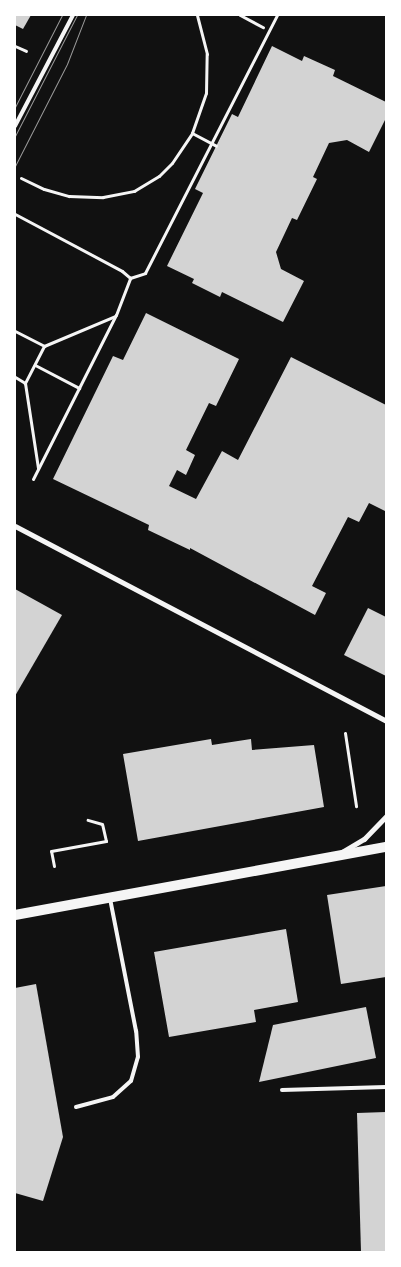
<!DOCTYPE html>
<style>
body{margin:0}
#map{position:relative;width:401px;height:1267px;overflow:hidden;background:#111;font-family:Lora,serif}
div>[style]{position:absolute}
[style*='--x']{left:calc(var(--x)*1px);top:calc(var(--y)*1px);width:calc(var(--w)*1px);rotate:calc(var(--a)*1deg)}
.building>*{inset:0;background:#d3d3d3}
.path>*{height:3px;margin:-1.5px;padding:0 1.5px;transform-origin:1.5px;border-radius:1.5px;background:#f5f5f5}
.service>*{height:4px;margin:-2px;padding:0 2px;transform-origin:2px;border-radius:2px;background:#f5f5f5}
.minor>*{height:5px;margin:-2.5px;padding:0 2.5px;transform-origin:2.5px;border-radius:2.5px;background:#f5f5f5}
.secondary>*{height:10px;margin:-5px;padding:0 5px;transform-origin:5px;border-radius:5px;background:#f5f5f5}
.tram>*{height:1px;margin:-0.5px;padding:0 0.5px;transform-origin:0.5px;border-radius:0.5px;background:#9a9a9a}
span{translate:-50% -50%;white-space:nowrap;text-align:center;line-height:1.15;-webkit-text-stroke:5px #fff;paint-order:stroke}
.frame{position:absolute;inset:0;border:16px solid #fff;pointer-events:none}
</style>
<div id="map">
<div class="building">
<i style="clip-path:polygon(15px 15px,31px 15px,23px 29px,15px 25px)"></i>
<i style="clip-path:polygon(272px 46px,302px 61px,304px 56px,335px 70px,333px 76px,386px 102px,386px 118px,369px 152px,347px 140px,329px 143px,313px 177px,317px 179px,297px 220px,292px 218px,276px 252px,281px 269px,304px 281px,283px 322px,222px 292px,220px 297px,192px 283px,194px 279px,167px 266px,203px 193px,195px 189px,232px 114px,238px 117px)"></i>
<i style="clip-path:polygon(146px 313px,239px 359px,216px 406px,209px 403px,186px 450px,195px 455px,186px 475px,177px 470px,169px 486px,196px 499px,222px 451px,238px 460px,291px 357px,386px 405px,386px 509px,385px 511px,369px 503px,359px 522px,348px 517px,312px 586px,326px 593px,315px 615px,190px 548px,190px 550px,148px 530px,149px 525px,53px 479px,113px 356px,123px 360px)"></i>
<i style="clip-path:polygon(15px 589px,62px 615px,15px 696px)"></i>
<i style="clip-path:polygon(368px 608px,386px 617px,386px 676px,344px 655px)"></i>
<i style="clip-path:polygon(211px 739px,212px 745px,251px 739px,252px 750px,314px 745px,324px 807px,138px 841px,123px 754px)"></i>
<i style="clip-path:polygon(386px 886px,386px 977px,341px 984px,327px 895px)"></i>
<i style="clip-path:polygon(286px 929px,298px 1002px,254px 1010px,256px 1022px,169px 1037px,154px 952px)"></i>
<i style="clip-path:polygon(36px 984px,63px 1137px,43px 1201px,15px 1193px,15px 988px)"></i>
<i style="clip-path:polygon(366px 1007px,376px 1058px,259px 1082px,273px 1025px)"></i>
<i style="clip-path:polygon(386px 1112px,386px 1252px,361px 1252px,357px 1113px)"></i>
</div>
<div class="path">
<i style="--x:240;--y:15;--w:26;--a:28"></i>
<i style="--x:15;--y:46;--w:12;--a:24"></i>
<i style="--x:192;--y:133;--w:27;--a:28"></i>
<i style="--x:21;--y:178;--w:25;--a:26"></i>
<i style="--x:44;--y:189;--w:26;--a:16"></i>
<i style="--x:69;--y:196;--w:34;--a:2"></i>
<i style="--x:103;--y:197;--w:32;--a:-11"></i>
<i style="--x:134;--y:191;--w:29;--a:-31"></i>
<i style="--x:159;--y:176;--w:18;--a:-45"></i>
<i style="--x:172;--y:163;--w:36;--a:-56"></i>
<i style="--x:192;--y:133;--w:42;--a:-70.7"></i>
<i style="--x:206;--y:93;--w:39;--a:-89"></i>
<i style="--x:207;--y:54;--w:40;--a:-104.4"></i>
<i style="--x:15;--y:214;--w:121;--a:28"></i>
<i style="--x:122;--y:271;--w:11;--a:41"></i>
<i style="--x:130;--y:278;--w:16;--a:-18"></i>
<i style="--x:145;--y:273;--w:290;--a:-62.9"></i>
<i style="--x:15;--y:331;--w:33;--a:27"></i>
<i style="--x:44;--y:346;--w:42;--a:117.2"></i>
<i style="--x:25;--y:383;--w:12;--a:-149"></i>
<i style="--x:44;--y:346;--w:77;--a:-22.9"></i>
<i style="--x:35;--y:365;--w:50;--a:27.6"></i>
<i style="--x:25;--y:383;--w:86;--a:81.3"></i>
<i style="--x:33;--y:479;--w:184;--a:-63.2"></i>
<i style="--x:116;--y:315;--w:40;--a:-69"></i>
<i style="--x:345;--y:733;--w:74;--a:81.4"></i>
<i style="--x:54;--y:866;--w:15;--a:-101"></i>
<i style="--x:51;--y:851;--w:56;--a:-10.3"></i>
<i style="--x:106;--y:841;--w:17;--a:-103"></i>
<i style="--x:102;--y:824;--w:15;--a:-164"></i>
</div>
<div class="service">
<i style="--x:15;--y:126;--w:125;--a:-62.4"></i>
<i style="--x:282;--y:1090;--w:104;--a:-1.7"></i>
<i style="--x:76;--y:1107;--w:38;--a:-15"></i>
<i style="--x:113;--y:1097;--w:24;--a:-42"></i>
<i style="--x:131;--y:1081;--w:25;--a:-74"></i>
<i style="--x:138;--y:1057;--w:26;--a:-94"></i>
<i style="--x:136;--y:1031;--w:136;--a:-101.1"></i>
</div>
<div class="minor">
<i style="--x:15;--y:526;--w:419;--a:27.7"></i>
<i style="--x:342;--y:852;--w:26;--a:-31"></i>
<i style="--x:364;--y:839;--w:32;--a:-46"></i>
</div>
<div class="secondary">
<i style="--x:15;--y:915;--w:377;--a:-10.4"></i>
</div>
<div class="tram">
<i style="--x:15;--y:107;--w:103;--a:-62.9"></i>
<i style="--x:15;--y:136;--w:136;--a:-62.9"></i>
<i style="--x:15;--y:166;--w:114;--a:-63"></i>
<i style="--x:67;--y:64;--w:53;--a:-68.8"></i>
</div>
<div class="frame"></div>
</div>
